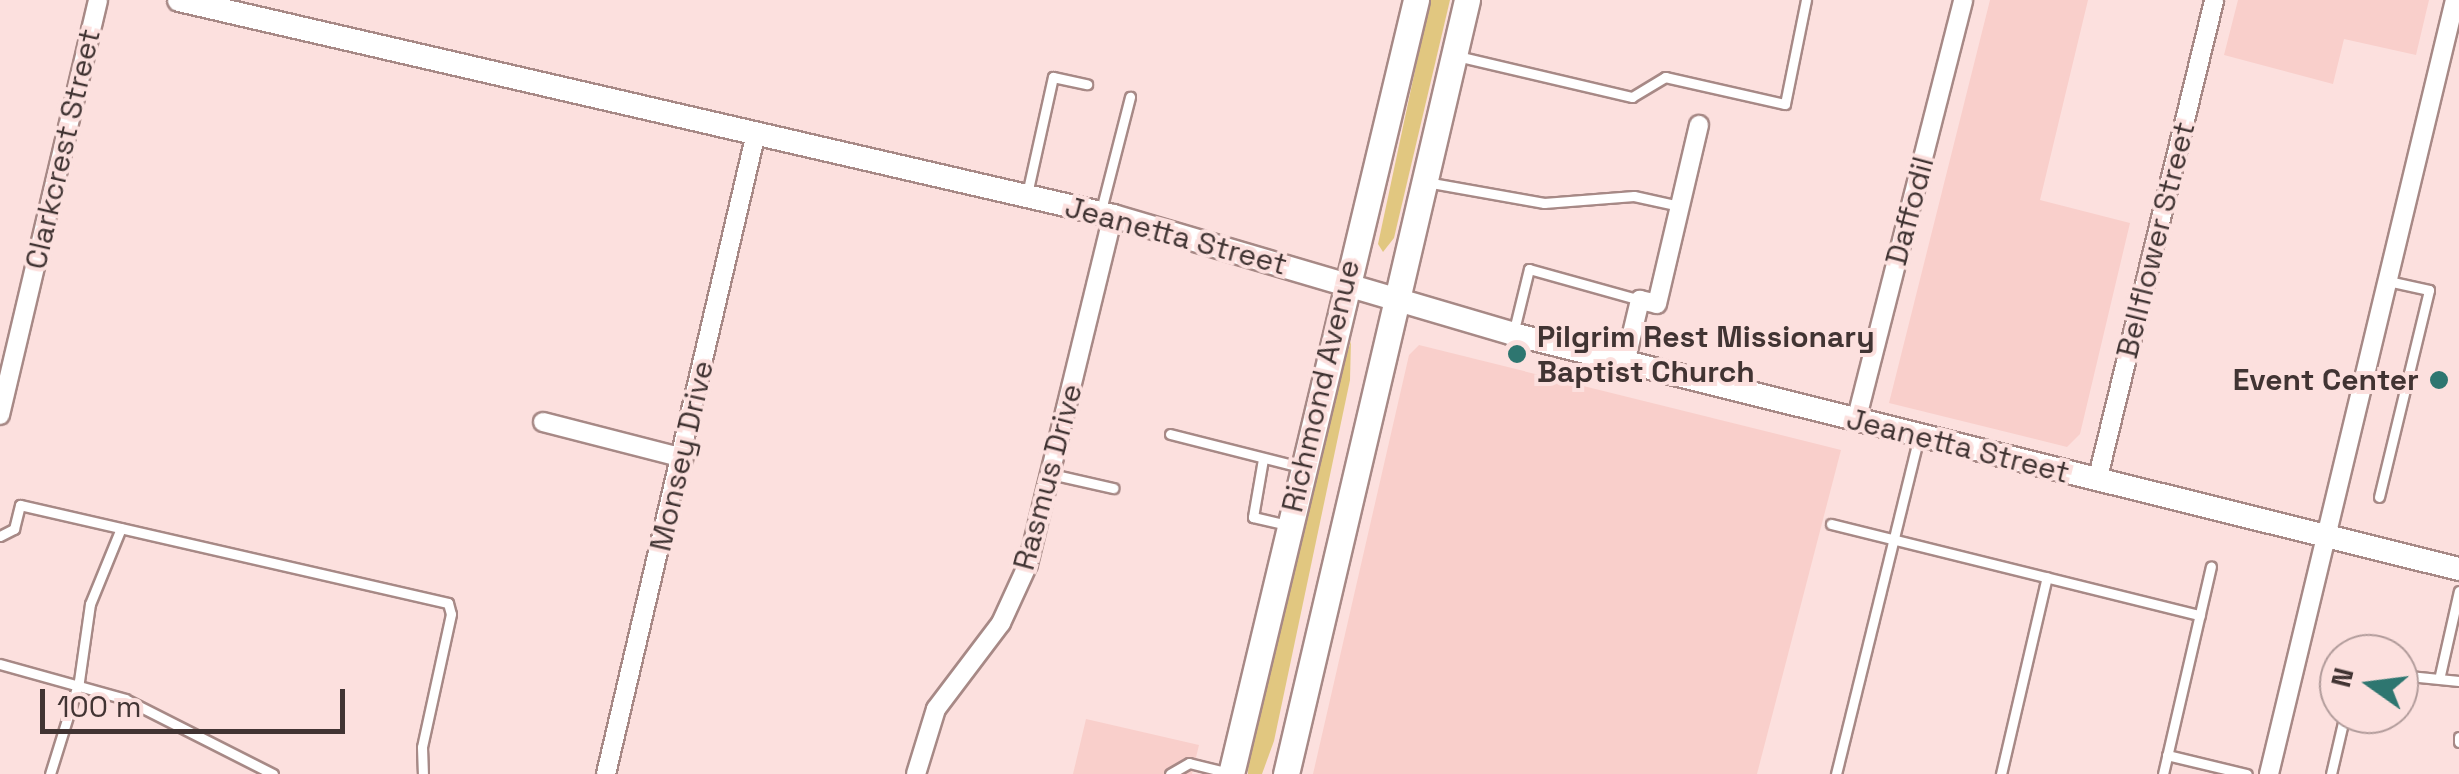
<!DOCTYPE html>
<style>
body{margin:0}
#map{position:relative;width:2459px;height:774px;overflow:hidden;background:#fce0de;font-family:"Space Grotesk",sans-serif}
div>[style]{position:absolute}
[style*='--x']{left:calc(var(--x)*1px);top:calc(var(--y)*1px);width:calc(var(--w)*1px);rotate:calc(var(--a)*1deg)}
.built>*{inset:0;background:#f9cfcb}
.green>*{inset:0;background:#e1c780}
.roads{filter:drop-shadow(2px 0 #a78986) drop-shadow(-2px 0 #a78986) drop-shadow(0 2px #a78986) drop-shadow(0 -2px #a78986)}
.service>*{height:9px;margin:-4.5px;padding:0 4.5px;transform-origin:4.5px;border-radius:4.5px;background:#fff}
.minor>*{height:18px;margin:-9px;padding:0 9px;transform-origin:9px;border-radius:9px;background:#fff}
.tertiary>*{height:22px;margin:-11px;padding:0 11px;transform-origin:11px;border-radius:11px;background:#fff}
.secondary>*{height:25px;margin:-12.5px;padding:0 12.5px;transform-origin:12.5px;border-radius:12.5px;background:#fff}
.dots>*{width:28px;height:28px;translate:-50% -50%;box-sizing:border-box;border:5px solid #fce0de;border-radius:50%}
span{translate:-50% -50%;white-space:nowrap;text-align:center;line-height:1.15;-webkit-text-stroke:8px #fce0de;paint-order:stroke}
.street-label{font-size:30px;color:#413433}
.poi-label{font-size:30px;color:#413433;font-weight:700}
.left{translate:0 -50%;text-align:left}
.right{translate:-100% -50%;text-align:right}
.north{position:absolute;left:2319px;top:634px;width:100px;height:100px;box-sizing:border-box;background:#fce0de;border:2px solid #b19b9a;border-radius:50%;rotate:284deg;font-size:28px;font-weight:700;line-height:40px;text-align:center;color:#413433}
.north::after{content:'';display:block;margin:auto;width:35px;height:45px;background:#2e7670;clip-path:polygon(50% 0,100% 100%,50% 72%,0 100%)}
.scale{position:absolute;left:40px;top:689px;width:305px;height:45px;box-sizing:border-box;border:5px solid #413433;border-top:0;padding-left:12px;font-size:30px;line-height:35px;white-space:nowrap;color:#413433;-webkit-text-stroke:8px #fce0de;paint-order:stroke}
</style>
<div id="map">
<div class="built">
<i style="clip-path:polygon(1990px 0,2088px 0,2040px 200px,2130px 223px,2080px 434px,2067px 447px,1889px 403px)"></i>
<i style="clip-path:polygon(2238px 0,2429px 0,2416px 55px,2344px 39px,2333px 84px,2224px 55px)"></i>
<i style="clip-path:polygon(1419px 345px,1841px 450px,1757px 774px,1313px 774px,1409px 355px)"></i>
<i style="clip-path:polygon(1086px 719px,1199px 745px,1192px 774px,1073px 774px)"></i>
</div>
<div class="green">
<i style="clip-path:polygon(1430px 0,1450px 0,1394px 238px,1383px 252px,1378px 244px)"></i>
<i style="clip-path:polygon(1351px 341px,1350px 380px,1274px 741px,1262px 774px,1248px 774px,1249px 745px,1316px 451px)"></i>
</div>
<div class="roads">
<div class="service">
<i style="--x:1457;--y:56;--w:180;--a:13.2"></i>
<i style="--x:1632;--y:97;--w:39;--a:-31"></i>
<i style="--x:1665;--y:77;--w:123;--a:12.7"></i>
<i style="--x:1785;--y:104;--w:106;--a:-78.6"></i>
<i style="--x:1426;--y:182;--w:120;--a:10.1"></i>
<i style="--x:1544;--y:203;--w:90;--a:-4.4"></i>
<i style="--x:1634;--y:196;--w:46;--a:12.5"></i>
<i style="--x:1027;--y:194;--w:120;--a:-77.5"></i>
<i style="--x:1053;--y:77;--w:35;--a:12"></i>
<i style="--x:1101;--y:210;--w:117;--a:-75.6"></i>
<i style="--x:1513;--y:334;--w:67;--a:-76.2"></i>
<i style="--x:1529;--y:269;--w:115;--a:15.6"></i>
<i style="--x:1170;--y:434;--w:134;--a:14.2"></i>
<i style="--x:1263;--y:459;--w:59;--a:99.8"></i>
<i style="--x:1253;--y:517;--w:37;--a:13"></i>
<i style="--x:1051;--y:474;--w:64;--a:12.7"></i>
<i style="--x:2379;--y:497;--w:213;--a:-76.4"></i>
<i style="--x:2429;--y:290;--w:42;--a:-167.6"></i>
<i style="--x:1831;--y:524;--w:380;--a:13.9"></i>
<i style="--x:0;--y:536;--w:16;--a:-27"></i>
<i style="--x:14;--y:529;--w:25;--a:-76"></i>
<i style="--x:20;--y:505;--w:439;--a:12.9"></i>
<i style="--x:448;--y:603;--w:11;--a:75"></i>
<i style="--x:451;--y:614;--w:136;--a:102.3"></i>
<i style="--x:422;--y:747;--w:27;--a:88"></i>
<i style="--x:0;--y:664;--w:130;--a:15.6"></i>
<i style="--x:125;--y:699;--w:166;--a:26.9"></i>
<i style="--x:2399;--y:675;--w:60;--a:5.7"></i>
<i style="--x:2440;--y:675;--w:86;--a:-77.3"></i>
<i style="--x:2459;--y:737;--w:5;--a:90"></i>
<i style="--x:2167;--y:755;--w:82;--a:13.4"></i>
<i style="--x:50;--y:774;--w:97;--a:-72.7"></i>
<i style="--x:79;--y:681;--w:78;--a:-81.9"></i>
<i style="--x:90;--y:604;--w:82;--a:-67.8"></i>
<i style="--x:1170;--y:774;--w:22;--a:-30"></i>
<i style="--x:1189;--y:763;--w:41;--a:14"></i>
<i style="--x:1836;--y:774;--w:347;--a:-76.2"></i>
<i style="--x:2001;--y:774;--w:202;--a:-76.9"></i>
<i style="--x:2163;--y:774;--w:213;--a:-77"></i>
<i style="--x:2331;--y:774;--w:62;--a:-76.9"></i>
</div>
<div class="minor">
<i style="--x:1625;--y:363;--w:65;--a:-76.6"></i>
<i style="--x:1640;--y:300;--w:17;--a:13"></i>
<i style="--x:1657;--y:304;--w:184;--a:-76.8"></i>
<i style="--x:0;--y:415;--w:426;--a:-76.7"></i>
<i style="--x:1856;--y:421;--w:434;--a:-75.7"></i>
<i style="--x:543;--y:422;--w:145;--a:14.4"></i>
<i style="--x:2097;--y:481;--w:495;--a:-76.3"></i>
<i style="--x:606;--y:774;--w:654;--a:-76.83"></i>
<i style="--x:916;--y:774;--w:68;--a:-72.9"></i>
<i style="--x:936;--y:709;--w:108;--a:-52.9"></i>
<i style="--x:1001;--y:623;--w:65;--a:-65.4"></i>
<i style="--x:1028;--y:564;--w:358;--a:-76.3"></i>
<i style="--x:2269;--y:774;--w:796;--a:-76.49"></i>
</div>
<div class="tertiary">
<i style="--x:179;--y:0;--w:959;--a:13.02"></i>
<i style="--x:1113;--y:216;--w:417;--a:16.4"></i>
<i style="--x:1513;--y:334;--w:975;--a:13.95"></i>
</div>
<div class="secondary">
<i style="--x:1231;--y:774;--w:796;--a:-76.56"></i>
<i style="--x:1286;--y:774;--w:795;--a:-76.84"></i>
</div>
</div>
<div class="dots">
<i style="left:1517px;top:354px;background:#2e7670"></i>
<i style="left:2439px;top:380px;background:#2e7670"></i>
</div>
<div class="street-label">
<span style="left:63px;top:149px;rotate:-77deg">Clarkcrest Street</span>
<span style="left:1910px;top:211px;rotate:-75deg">Daffodil</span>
<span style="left:1176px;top:236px;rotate:15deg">Jeanetta Street</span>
<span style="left:2156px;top:240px;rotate:-76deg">Bellflower Street</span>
<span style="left:1321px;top:386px;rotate:-77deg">Richmond Avenue</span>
<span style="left:1958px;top:446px;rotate:14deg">Jeanetta Street</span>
<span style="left:682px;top:456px;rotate:-77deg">Monsey Drive</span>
<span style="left:1048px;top:477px;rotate:-75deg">Rasmus Drive</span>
</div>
<div class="poi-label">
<span class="left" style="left:1537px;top:354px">Pilgrim Rest Missionary<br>Baptist Church</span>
<span class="right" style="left:2419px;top:380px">Event Center</span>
</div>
<div class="north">N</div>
<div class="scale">100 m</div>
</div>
